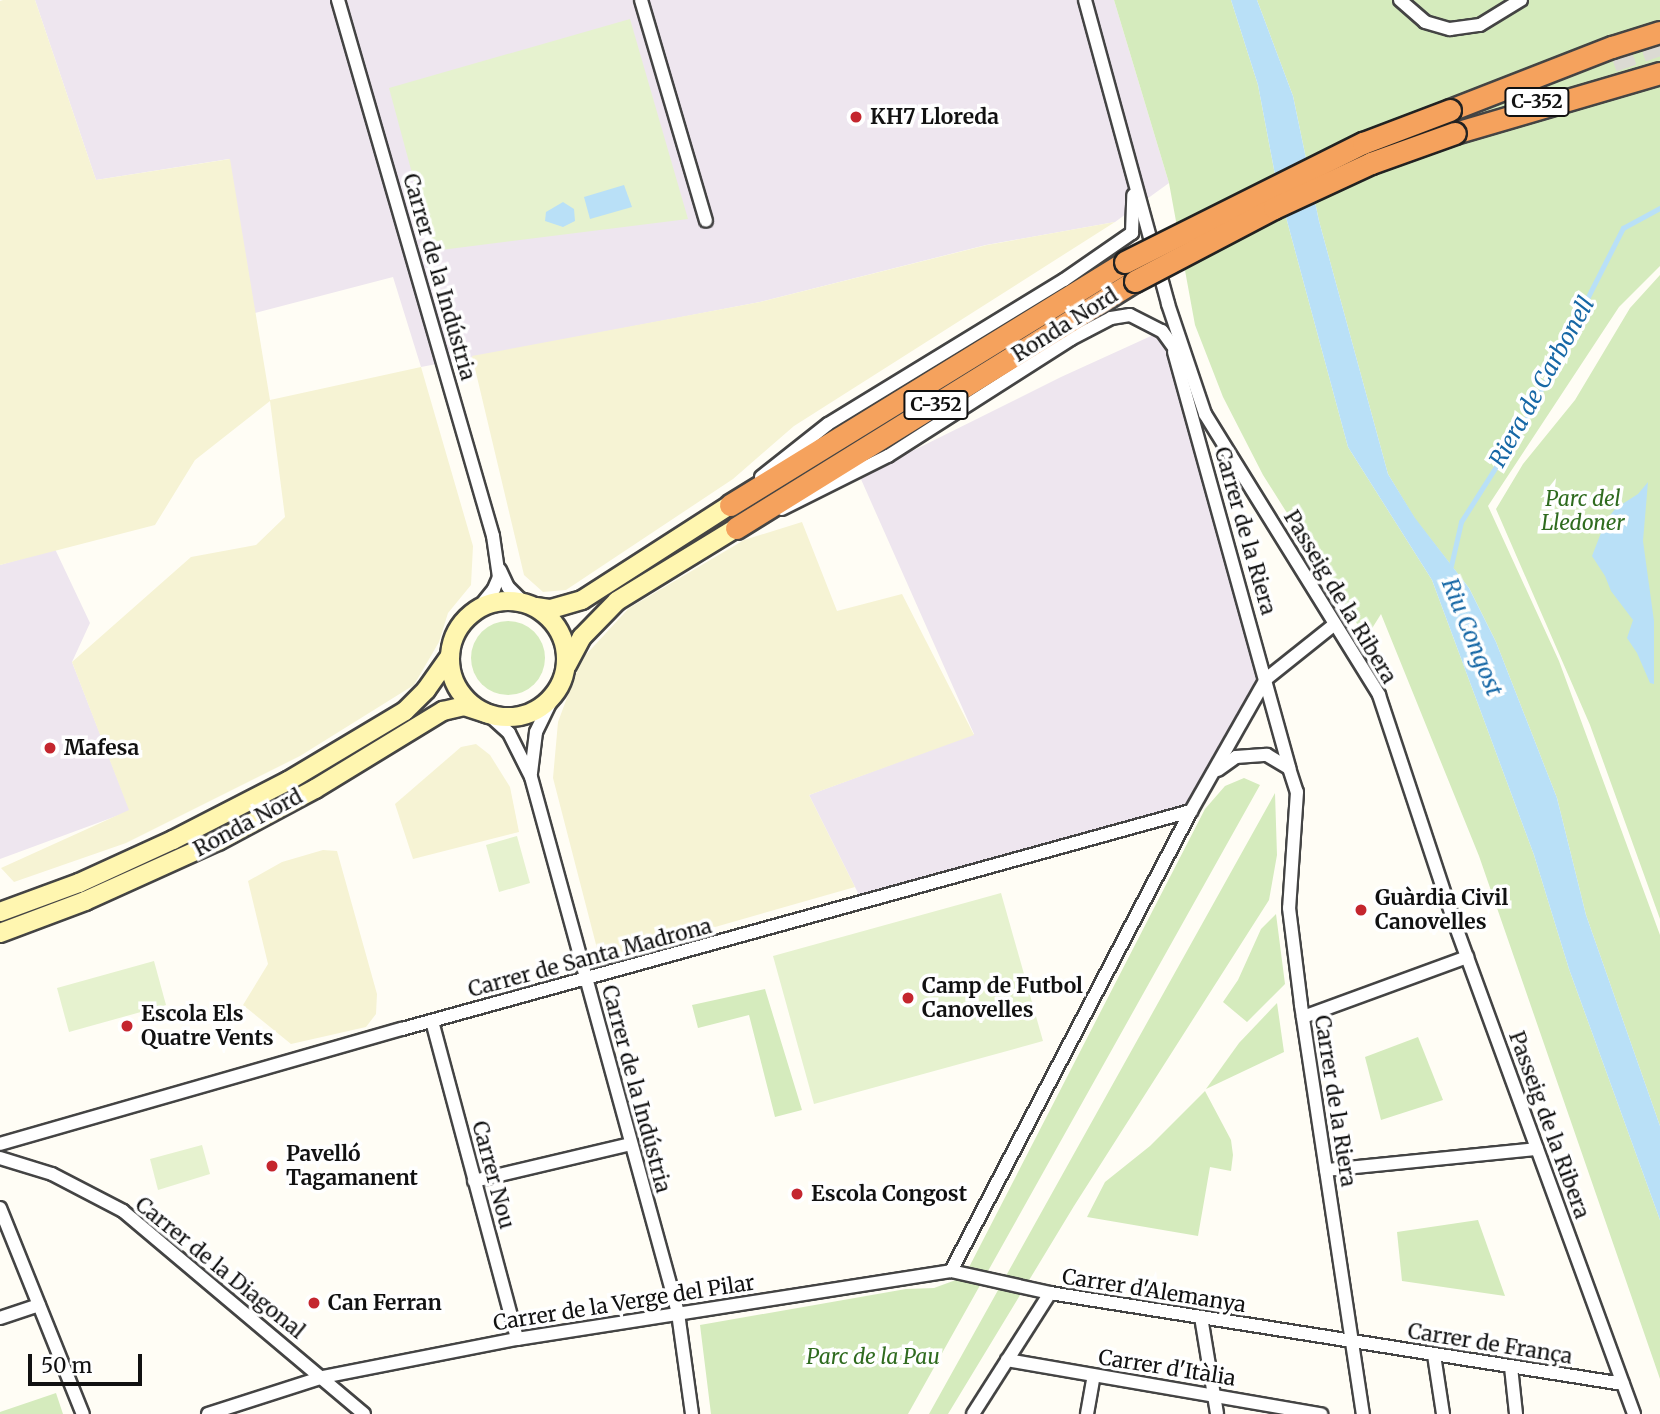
<!DOCTYPE html>
<meta charset="utf-8">
<style>
body{margin:0}
#map{position:relative;width:1660px;height:1414px;overflow:hidden;background:#fffdf5;font-family:Merriweather,serif}
div>[style]{position:absolute}
[style*='--x']{left:calc(var(--x)*1px);top:calc(var(--y)*1px);width:calc(var(--w)*1px);rotate:calc(var(--a)*1deg)}
.industrial>*{inset:0;background:#eee6ef}
.farmland>*{inset:0;background:#f6f3d4}
.green>*{inset:0;background:#d5ebbd}
.round{border-radius:50%}
.pitch>*{inset:0;background:#e6f2cf}
.water>*{inset:0;background:#b9e0f7}
.stream>*{height:4.5px;margin:-2.25px;padding:0 2.25px;transform-origin:2.25px;border-radius:2.25px;background:#b9e0f7}
.highway-tunnel>*{height:21px;margin-top:-10.5px;transform-origin:0;background:repeating-linear-gradient(90deg,#dbdad3 0 21px,transparent 0 31px)}
.roads{filter:drop-shadow(2px 0 #444) drop-shadow(-2px 0 #444) drop-shadow(0 2px #444) drop-shadow(0 -2px #444)}
.street>*{height:12px;margin:-6px;padding:0 6px;transform-origin:6px;border-radius:6px;background:#fff}
.secondary>*{height:18px;margin:-9px;padding:0 9px;transform-origin:9px;border-radius:9px;background:#fff6b0}
.secondary>.ring{margin:-9px;padding:0;box-sizing:content-box;background:none;border:18px solid #fff6b0;border-radius:50%}
.highway>*{height:21px;margin:-10.5px;padding:0 10.5px;transform-origin:10.5px;border-radius:10.5px;background:#f5a25d}
.bridges{filter:drop-shadow(2px 0 #222) drop-shadow(-2px 0 #222) drop-shadow(0 2px #222) drop-shadow(0 -2px #222)}
.highway-bridge>*{height:21px;margin:-10.5px;padding:0 10.5px;transform-origin:10.5px;border-radius:10.5px;background:#f5a25d}
.dots>*{width:19px;height:19px;translate:-50% -50%;box-sizing:border-box;border:4px solid #fff;border-radius:50%}
span{translate:-50% -50%;white-space:nowrap;text-align:center;line-height:1.15;-webkit-text-stroke:7px #fff;paint-order:stroke}
.shield-label span{padding:2px 5px;background:#fff;border:2px solid;border-radius:5px;-webkit-text-stroke-width:0}
.shield-label{font-size:19px;color:#111;font-weight:700}
.poi-label{font-size:21px;color:#111;font-weight:700}
.left{translate:0 -50%;text-align:left}
.street-label{font-size:21px;color:#111}
.park-label{font-size:21px;color:#2f6b1f;font-style:italic}
.water-label{font-size:23px;color:#1768a6;font-style:italic}
.scale{position:absolute;left:28px;top:1354px;width:114px;height:32px;box-sizing:border-box;border:4px solid #111;border-top:0;padding-left:9px;font-size:21px;line-height:24px;white-space:nowrap;color:#111;-webkit-text-stroke:5px #fff;paint-order:stroke}
</style>
<div id="map">
<div class="industrial">
<i style="clip-path:polygon(35px 0,1114px 0,1169px 183px,1115px 222px,986px 245px,760px 302px,421px 367px,393px 277px,255px 313px,229px 159px,96px 180px)"></i>
<i style="clip-path:polygon(1162px 331px,1180px 374px,1266px 679px,1191px 811px,863px 903px,809px 795px,974px 734px,860px 477px,1061px 377px)"></i>
<i style="clip-path:polygon(55px 549px,90px 623px,72px 662px,130px 811px,0 859px,0 565px)"></i>
</div>
<div class="farmland">
<i style="clip-path:polygon(3px 0,35px 0,96px 180px,230px 159px,270px 400px,421px 367px,473px 546px,471px 585px,448px 613px,439px 642px,414px 685px,300px 756px,126px 843px,14px 882px,1px 868px,129px 810px,72px 662px,191px 557px,256px 545px,285px 517px,270px 401px,195px 460px,155px 525px,0 565px,0 1px)"></i>
<i style="clip-path:polygon(1115px 222px,794px 426px,733px 479px,566px 590px,543px 592px,524px 575px,472px 356px,760px 302px,987px 245px)"></i>
<i style="clip-path:polygon(802px 522px,837px 611px,902px 594px,974px 735px,809px 795px,855px 887px,600px 960px,553px 778px,558px 722px,581px 660px,629px 608px,744px 540px)"></i>
<i style="clip-path:polygon(476px 744px,490px 755px,510px 787px,519px 832px,413px 859px,395px 804px,461px 747px)"></i>
<i style="clip-path:polygon(323px 850px,337px 851px,377px 994px,376px 1014px,366px 1027px,291px 1044px,243px 1005px,268px 964px,248px 881px,282px 862px)"></i>
</div>
<div class="green">
<i style="clip-path:polygon(1114px 0,1231px 0,1258px 85px,1276px 180px,1348px 447px,1432px 580px,1534px 855px,1569px 969px,1660px 1220px,1660px 1379px,1479px 856px,1381px 614px,1366px 638px,1263px 475px,1223px 397px,1195px 325px,1169px 183px)"></i>
<i style="clip-path:polygon(1257px 0,1660px 0,1660px 266px,1619px 307px,1488px 506px,1559px 661px,1660px 935px,1660px 1126px,1586px 915px,1557px 798px,1496px 642px,1469px 588px,1415px 519px,1388px 474px,1319px 221px,1293px 96px)"></i>
<i style="clip-path:polygon(1660px 275px,1660px 919px,1590px 725px,1496px 509px,1523px 464px,1575px 400px,1630px 308px)"></i>
<i class="round" style="left:471px;top:621px;width:74px;height:74px"></i>
<i style="clip-path:polygon(1244px 778px,1260px 785px,908px 1414px,711px 1414px,700px 1325px,906px 1289px,934px 1288px,964px 1277px,1205px 809px,1225px 786px)"></i>
<i style="clip-path:polygon(1275px 793px,1277px 855px,1269px 900px,1074px 1206px,948px 1414px,929px 1414px)"></i>
<i style="clip-path:polygon(1276px 914px,1285px 984px,1247px 1022px,1223px 1002px,1238px 980px,1261px 929px)"></i>
<i style="clip-path:polygon(765px 989px,802px 1110px,775px 1117px,749px 1015px,698px 1028px,692px 1005px)"></i>
<i style="clip-path:polygon(1277px 1003px,1284px 1052px,1206px 1089px,1239px 1043px)"></i>
<i style="clip-path:polygon(1418px 1037px,1443px 1100px,1381px 1120px,1365px 1057px)"></i>
<i style="clip-path:polygon(1205px 1091px,1231px 1140px,1233px 1155px,1231px 1171px,1210px 1167px,1198px 1236px,1087px 1217px,1105px 1182px,1150px 1146px)"></i>
<i style="clip-path:polygon(1478px 1220px,1505px 1296px,1402px 1281px,1397px 1232px)"></i>
<i style="clip-path:polygon(56px 1393px,63px 1414px,0 1414px,0 1412px)"></i>
</div>
<div class="pitch">
<i style="clip-path:polygon(630px 19px,688px 219px,433px 251px,389px 88px)"></i>
<i style="clip-path:polygon(517px 836px,530px 883px,499px 892px,486px 845px)"></i>
<i style="clip-path:polygon(1001px 893px,1043px 1041px,814px 1104px,773px 956px)"></i>
<i style="clip-path:polygon(154px 961px,166px 1005px,69px 1032px,57px 988px)"></i>
<i style="clip-path:polygon(202px 1145px,210px 1174px,158px 1190px,150px 1159px)"></i>
</div>
<div class="water">
<i style="clip-path:polygon(1231px 0,1257px 0,1293px 96px,1319px 221px,1388px 474px,1415px 518px,1469px 588px,1496px 642px,1557px 798px,1586px 915px,1660px 1126px,1660px 1220px,1569px 969px,1534px 855px,1432px 580px,1348px 447px,1276px 180px,1258px 85px)"></i>
<i style="clip-path:polygon(624px 185px,632px 207px,590px 219px,584px 197px)"></i>
<i style="clip-path:polygon(563px 202px,574px 209px,575px 221px,563px 227px,545px 221px,546px 212px)"></i>
<i style="clip-path:polygon(1648px 482px,1643px 541px,1654px 621px,1654px 684px,1650px 683px,1637px 653px,1627px 638px,1633px 620px,1611px 591px,1605px 576px,1592px 556px,1606px 520px,1616px 508px,1638px 494px)"></i>
</div>
<div class="stream">
<i style="--x:1451;--y:566;--w:45;--a:-77.2"></i>
<i style="--x:1461;--y:522;--w:120;--a:-57.6"></i>
<i style="--x:1525;--y:421;--w:216;--a:-63.1"></i>
<i style="--x:1623;--y:228;--w:42;--a:-28.4"></i>
</div>
<div class="highway-tunnel">
<i style="--x:1613;--y:61;--w:50;--a:-18.8"></i>
</div>
<div class="roads">
<div class="street">
<i style="--x:338;--y:0;--w:558;--a:73.87"></i>
<i style="--x:493;--y:536;--w:41;--a:81.7"></i>
<i style="--x:499;--y:577;--w:13;--a:113"></i>
<i style="--x:494;--y:589;--w:28;--a:129"></i>
<i style="--x:641;--y:0;--w:230;--a:73.6"></i>
<i style="--x:1085;--y:0;--w:315;--a:74.7"></i>
<i style="--x:1168;--y:304;--w:116;--a:71.4"></i>
<i style="--x:1205;--y:414;--w:331;--a:58.2"></i>
<i style="--x:1379;--y:695;--w:233;--a:71.7"></i>
<i style="--x:1452;--y:916;--w:530;--a:69.92"></i>
<i style="--x:1400;--y:0;--w:33;--a:41"></i>
<i style="--x:1425;--y:22;--w:26;--a:16"></i>
<i style="--x:1450;--y:29;--w:30;--a:-8"></i>
<i style="--x:1480;--y:25;--w:48;--a:-31.4"></i>
<i style="--x:1174;--y:352;--w:432;--a:74.5"></i>
<i style="--x:761;--y:477;--w:85;--a:-38.3"></i>
<i style="--x:828;--y:424;--w:276;--a:-31.4"></i>
<i style="--x:1064;--y:280;--w:83;--a:-34.7"></i>
<i style="--x:1132;--y:233;--w:38;--a:-88"></i>
<i style="--x:782;--y:509;--w:119;--a:-26.6"></i>
<i style="--x:888;--y:456;--w:217;--a:-32.6"></i>
<i style="--x:1071;--y:339;--w:45;--a:-27.7"></i>
<i style="--x:1111;--y:318;--w:19;--a:-9"></i>
<i style="--x:1130;--y:315;--w:36;--a:27"></i>
<i style="--x:1162;--y:331;--w:36;--a:54"></i>
<i style="--x:500;--y:570;--w:19;--a:65"></i>
<i style="--x:508;--y:587;--w:21;--a:45"></i>
<i style="--x:488;--y:714;--w:28;--a:42"></i>
<i style="--x:509;--y:733;--w:49;--a:63.4"></i>
<i style="--x:531;--y:777;--w:556;--a:74.66"></i>
<i style="--x:678;--y:1313;--w:102;--a:82.1"></i>
<i style="--x:1218;--y:770;--w:22;--a:-36"></i>
<i style="--x:1236;--y:757;--w:31;--a:-4"></i>
<i style="--x:1267;--y:755;--w:26;--a:31"></i>
<i style="--x:1289;--y:768;--w:25;--a:72"></i>
<i style="--x:1297;--y:792;--w:116;--a:93.9"></i>
<i style="--x:1289;--y:908;--w:98;--a:82.9"></i>
<i style="--x:1301;--y:1005;--w:414;--a:81.4"></i>
<i style="--x:531;--y:773;--w:41;--a:-83"></i>
<i style="--x:536;--y:732;--w:39;--a:-64"></i>
<i style="--x:1303;--y:1017;--w:175;--a:-20.1"></i>
<i style="--x:432;--y:1021;--w:329;--a:75"></i>
<i style="--x:0;--y:1144;--w:418;--a:-16"></i>
<i style="--x:402;--y:1029;--w:819;--a:-15.45"></i>
<i style="--x:0;--y:1158;--w:54;--a:17.1"></i>
<i style="--x:52;--y:1174;--w:80;--a:27.5"></i>
<i style="--x:123;--y:1211;--w:315;--a:40.1"></i>
<i style="--x:1326;--y:1170;--w:212;--a:-5.7"></i>
<i style="--x:474;--y:1181;--w:160;--a:-13.3"></i>
<i style="--x:0;--y:1208;--w:222;--a:68.1"></i>
<i style="--x:951;--y:1271;--w:519;--a:-62.45"></i>
<i style="--x:1191;--y:811;--w:152;--a:-60.4"></i>
<i style="--x:1266;--y:679;--w:88;--a:-38.6"></i>
<i style="--x:1201;--y:1317;--w:98;--a:80.6"></i>
<i style="--x:0;--y:1318;--w:41;--a:-18.4"></i>
<i style="--x:1434;--y:1355;--w:60;--a:81.3"></i>
<i style="--x:1007;--y:1360;--w:319;--a:9.8"></i>
<i style="--x:1511;--y:1367;--w:47;--a:83.9"></i>
<i style="--x:208;--y:1414;--w:121;--a:-17.8"></i>
<i style="--x:323;--y:1377;--w:198;--a:-11.1"></i>
<i style="--x:517;--y:1339;--w:439;--a:-8.9"></i>
<i style="--x:951;--y:1271;--w:101;--a:12.5"></i>
<i style="--x:973;--y:1414;--w:143;--a:-57.5"></i>
<i style="--x:1050;--y:1293;--w:580;--a:9.02"></i>
<i style="--x:1087;--y:1414;--w:39;--a:-80"></i>
</div>
<div class="secondary">
<i class="ring" style="left:450px;top:601px;width:98px;height:98px"></i>
<i style="--x:536;--y:607;--w:15;--a:8"></i>
<i style="--x:551;--y:609;--w:32;--a:-16"></i>
<i style="--x:582;--y:600;--w:176;--a:-32.7"></i>
<i style="--x:567;--y:665;--w:32;--a:-62"></i>
<i style="--x:582;--y:637;--w:50;--a:-45.8"></i>
<i style="--x:617;--y:601;--w:140;--a:-31.5"></i>
<i style="--x:0;--y:912;--w:84;--a:-20.2"></i>
<i style="--x:79;--y:883;--w:103;--a:-24.6"></i>
<i style="--x:173;--y:840;--w:129;--a:-27.2"></i>
<i style="--x:288;--y:781;--w:136;--a:-30.9"></i>
<i style="--x:405;--y:711;--w:30;--a:-45"></i>
<i style="--x:426;--y:690;--w:42;--a:-54.8"></i>
<i style="--x:0;--y:933;--w:91;--a:-20.6"></i>
<i style="--x:85;--y:901;--w:146;--a:-24.3"></i>
<i style="--x:218;--y:841;--w:110;--a:-28.2"></i>
<i style="--x:315;--y:789;--w:150;--a:-31.4"></i>
<i style="--x:443;--y:711;--w:22;--a:-13"></i>
<i style="--x:464;--y:706;--w:25;--a:18"></i>
</div>
<div class="highway">
<i style="--x:1450;--y:110;--w:174;--a:-21.3"></i>
<i style="--x:1612;--y:47;--w:50;--a:-17.4"></i>
<i style="--x:1455;--y:133;--w:214;--a:-16.3"></i>
<i style="--x:730;--y:505;--w:464;--a:-31.6"></i>
<i style="--x:736;--y:528;--w:469;--a:-31.8"></i>
</div>
</div>
<div class="bridges">
<div class="highway-bridge">
<i style="--x:1125;--y:262;--w:266;--a:-26.6"></i>
<i style="--x:1363;--y:143;--w:93;--a:-20.8"></i>
<i style="--x:1135;--y:281;--w:157;--a:-27.7"></i>
<i style="--x:1274;--y:208;--w:107;--a:-24.9"></i>
<i style="--x:1371;--y:163;--w:89;--a:-19.7"></i>
</div>
</div>
<div class="dots">
<i style="left:856px;top:117px;background:#c4262e"></i>
<i style="left:50px;top:748px;background:#c4262e"></i>
<i style="left:1361px;top:910px;background:#c4262e"></i>
<i style="left:908px;top:998px;background:#c4262e"></i>
<i style="left:127px;top:1026px;background:#c4262e"></i>
<i style="left:272px;top:1166px;background:#c4262e"></i>
<i style="left:797px;top:1194px;background:#c4262e"></i>
<i style="left:314px;top:1303px;background:#c4262e"></i>
</div>
<div class="shield-label">
<span style="left:1537px;top:102px">C-352</span>
<span style="left:936px;top:405px">C-352</span>
</div>
<div class="poi-label">
<span class="left" style="left:870px;top:117px">KH7 Lloreda</span>
<span class="left" style="left:64px;top:748px">Mafesa</span>
<span class="left" style="left:1375px;top:910px">Guàrdia Civil<br>Canovelles</span>
<span class="left" style="left:922px;top:998px">Camp de Futbol<br>Canovelles</span>
<span class="left" style="left:141px;top:1026px">Escola Els<br>Quatre Vents</span>
<span class="left" style="left:286px;top:1166px">Pavelló<br>Tagamanent</span>
<span class="left" style="left:811px;top:1194px">Escola Congost</span>
<span class="left" style="left:328px;top:1303px">Can Ferran</span>
</div>
<div class="street-label">
<span style="left:439px;top:277px;rotate:74deg">Carrer de la Indústria</span>
<span style="left:1065px;top:325px;rotate:-32deg">Ronda Nord</span>
<span style="left:1245px;top:531px;rotate:74deg">Carrer de la Riera</span>
<span style="left:1340px;top:597px;rotate:59deg">Passeig de la Ribera</span>
<span style="left:248px;top:823px;rotate:-28deg">Ronda Nord</span>
<span style="left:590px;top:958px;rotate:-15deg">Carrer de Santa Madrona</span>
<span style="left:636px;top:1089px;rotate:75deg">Carrer de la Indústria</span>
<span style="left:1335px;top:1101px;rotate:81deg">Carrer de la Riera</span>
<span style="left:1549px;top:1125px;rotate:70deg">Passeig de la Ribera</span>
<span style="left:493px;top:1175px;rotate:75deg">Carrer Nou</span>
<span style="left:220px;top:1268px;rotate:39deg">Carrer de la Diagonal</span>
<span style="left:1154px;top:1291px;rotate:9deg">Carrer d'Alemanya</span>
<span style="left:624px;top:1303px;rotate:-9deg">Carrer de la Verge del Pilar</span>
<span style="left:1490px;top:1344px;rotate:9deg">Carrer de França</span>
<span style="left:1167px;top:1368px;rotate:9deg">Carrer d'Itàlia</span>
</div>
<div class="park-label">
<span style="left:1583px;top:511px">Parc del<br>Lledoner</span>
<span style="left:873px;top:1357px">Parc de la Pau</span>
</div>
<div class="water-label">
<span style="left:1542px;top:382px;rotate:-61deg">Riera de Carbonell</span>
<span style="left:1472px;top:637px;rotate:68deg">Riu Congost</span>
</div>
<div class="scale">50 m</div>
</div>
